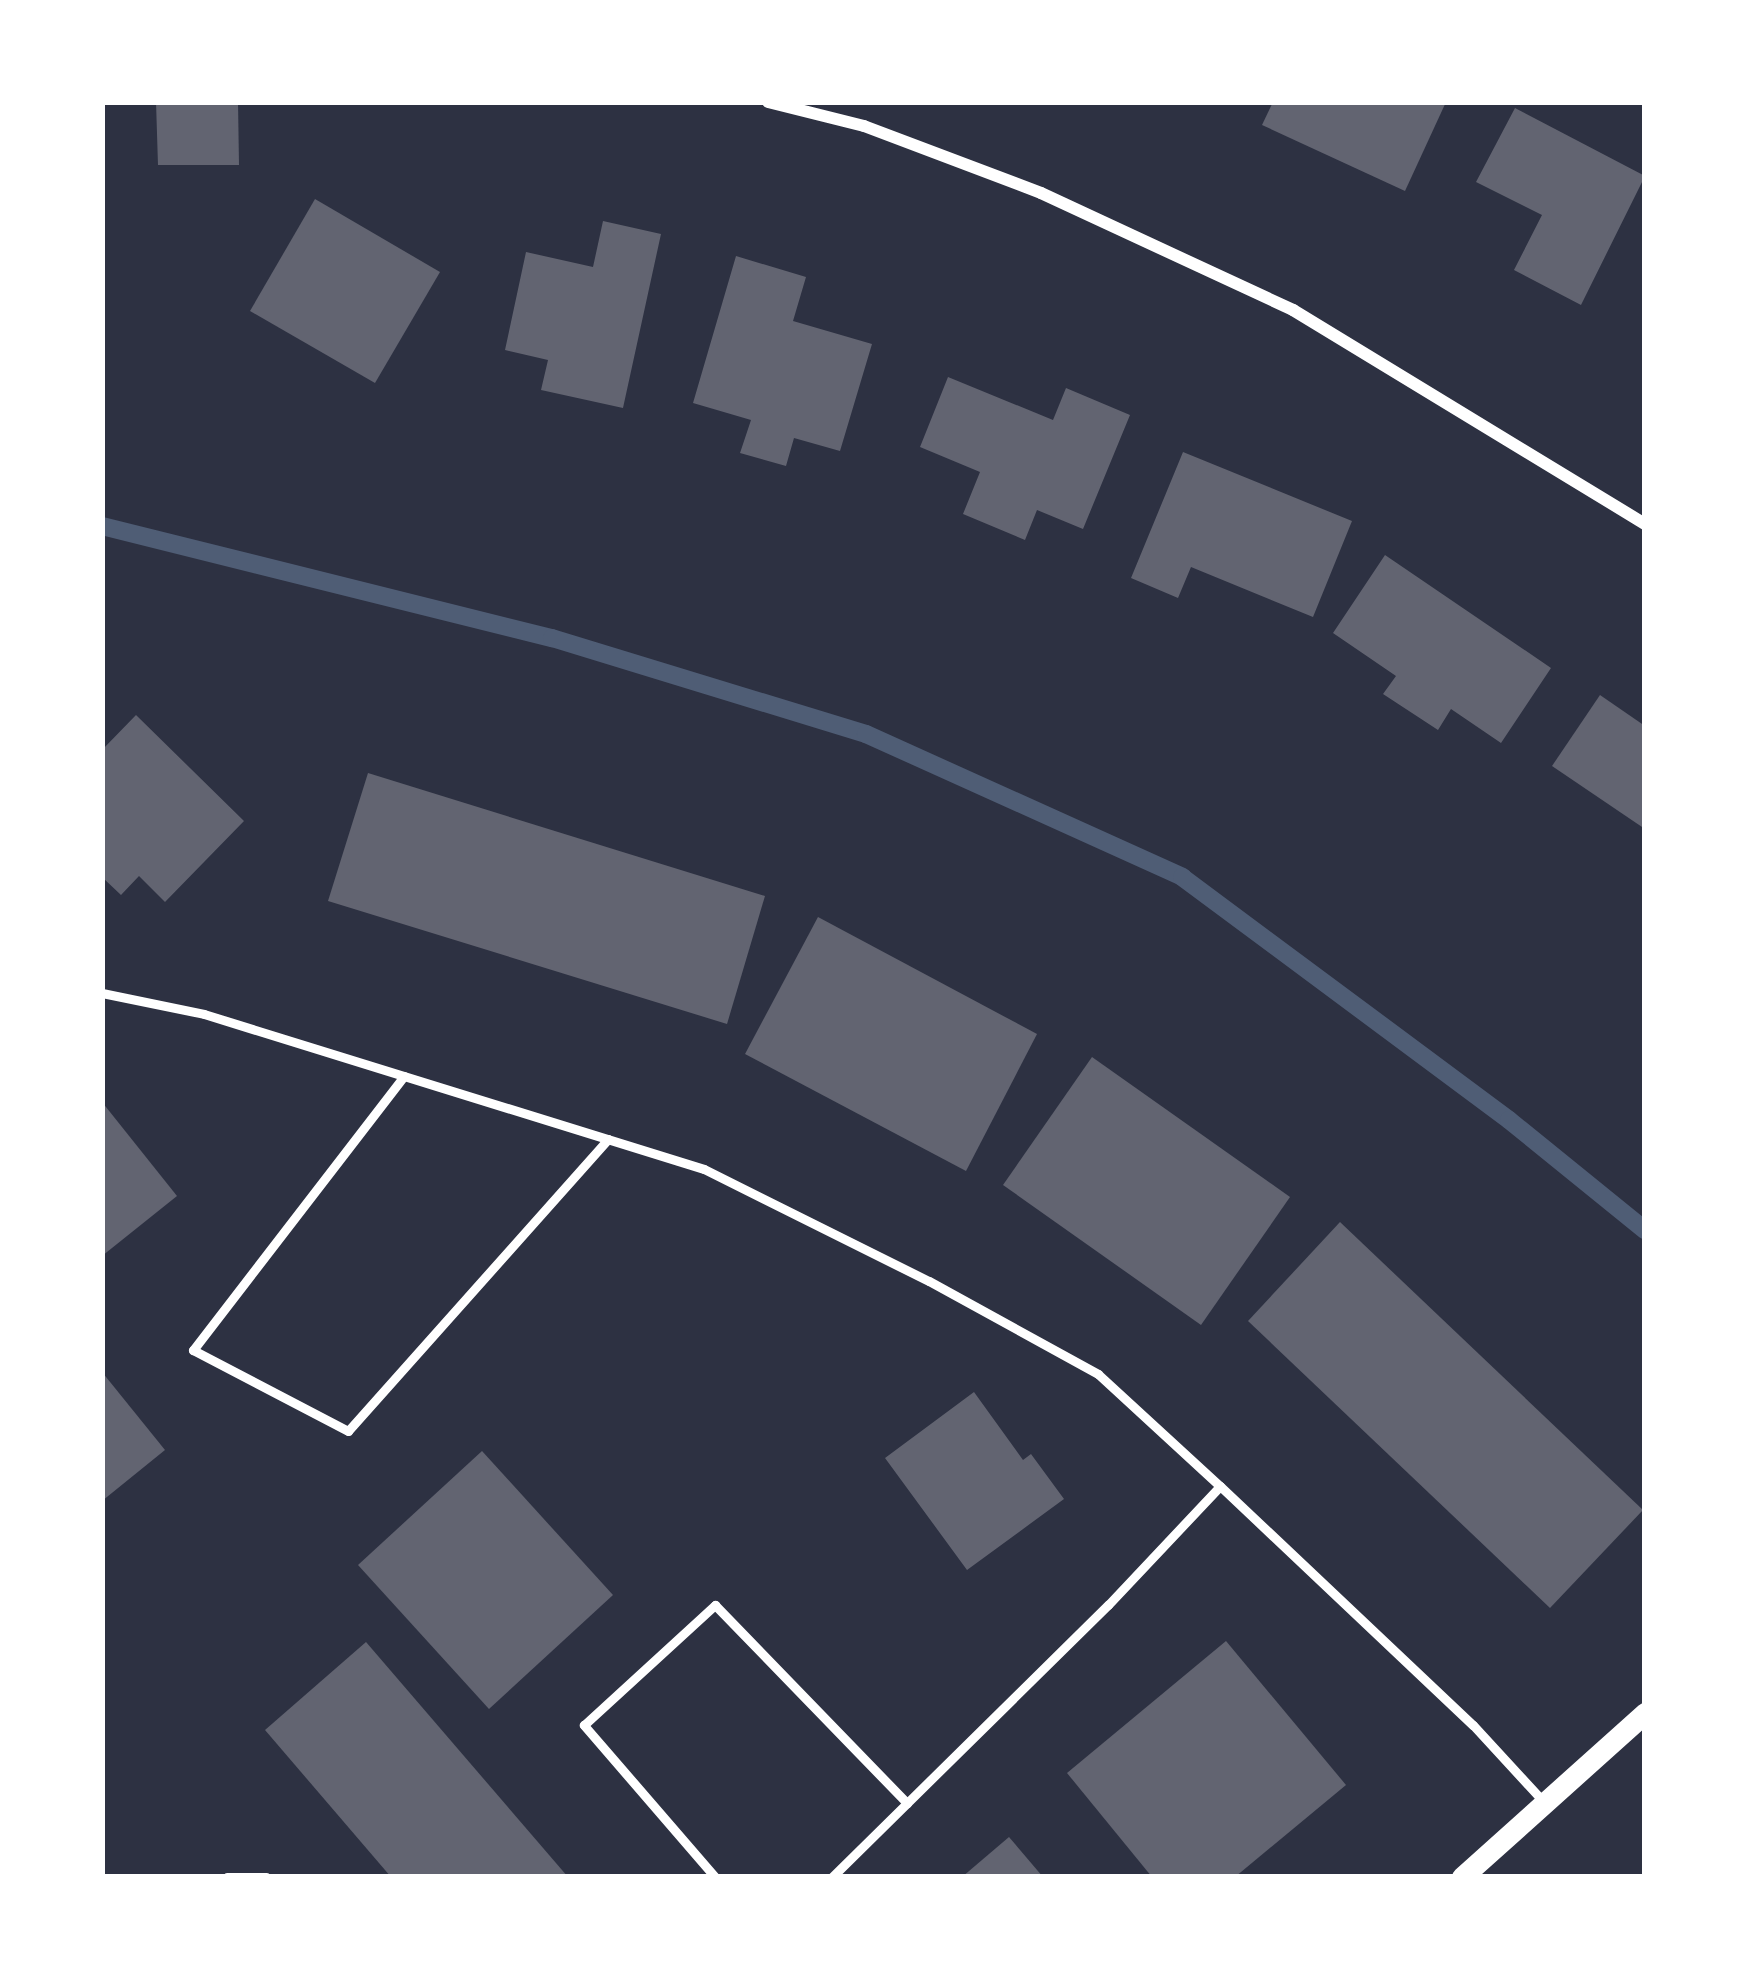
<!DOCTYPE html>
<style>
body{margin:0}
#map{position:relative;width:1747px;height:1979px;overflow:hidden;background:#2d3142;font-family:Spectral,serif}
div>[style]{position:absolute}
[style*='--x']{left:calc(var(--x)*1px);top:calc(var(--y)*1px);width:calc(var(--w)*1px);rotate:calc(var(--a)*1deg)}
.stream>*{height:18px;margin:-9px;padding:0 9px;transform-origin:9px;border-radius:9px;background:#4f5d75}
.building>*{inset:0;background:#626471}
.service>*{height:9px;margin:-4.5px;padding:0 4.5px;transform-origin:4.5px;border-radius:4.5px;background:#fff}
.minor>*{height:12px;margin:-6px;padding:0 6px;transform-origin:6px;border-radius:6px;background:#fff}
.tertiary>*{height:21px;margin:-10.5px;padding:0 10.5px;transform-origin:10.5px;border-radius:10.5px;background:#fff}
span{translate:-50% -50%;white-space:nowrap;text-align:center;line-height:1.15;-webkit-text-stroke:9px #fff;paint-order:stroke}
.frame{position:absolute;inset:0;border:105px solid #fff;pointer-events:none}
</style>
<div id="map">
<div class="stream">
<i style="--x:102;--y:526;--w:464;--a:14"></i>
<i style="--x:552;--y:638;--w:328;--a:17"></i>
<i style="--x:866;--y:734;--w:347;--a:24.3"></i>
<i style="--x:1182;--y:877;--w:407;--a:36.6"></i>
<i style="--x:1509;--y:1120;--w:175;--a:39"></i>
</div>
<div class="building">
<i style="clip-path:polygon(156px 102px,238px 102px,239px 165px,158px 165px)"></i>
<i style="clip-path:polygon(1273px 102px,1446px 102px,1405px 191px,1262px 125px)"></i>
<i style="clip-path:polygon(1515px 108px,1645px 176px,1581px 305px,1514px 270px,1542px 215px,1476px 182px)"></i>
<i style="clip-path:polygon(315px 199px,440px 272px,375px 383px,250px 311px)"></i>
<i style="clip-path:polygon(603px 221px,661px 234px,623px 408px,541px 390px,548px 360px,505px 350px,526px 252px,593px 267px)"></i>
<i style="clip-path:polygon(736px 256px,806px 277px,793px 321px,872px 344px,840px 451px,794px 438px,786px 466px,740px 453px,751px 420px,693px 403px)"></i>
<i style="clip-path:polygon(948px 377px,1053px 420px,1066px 388px,1130px 415px,1083px 529px,1037px 510px,1025px 540px,963px 514px,980px 472px,920px 447px)"></i>
<i style="clip-path:polygon(1183px 452px,1352px 521px,1313px 617px,1191px 567px,1178px 598px,1131px 578px)"></i>
<i style="clip-path:polygon(1385px 555px,1551px 668px,1501px 743px,1451px 709px,1438px 730px,1383px 694px,1396px 676px,1333px 633px)"></i>
<i style="clip-path:polygon(1600px 695px,1645px 726px,1645px 829px,1552px 766px)"></i>
<i style="clip-path:polygon(136px 715px,244px 821px,165px 902px,139px 876px,121px 895px,102px 877px,102px 750px)"></i>
<i style="clip-path:polygon(368px 773px,765px 896px,727px 1024px,328px 901px)"></i>
<i style="clip-path:polygon(818px 917px,1037px 1034px,966px 1171px,745px 1054px)"></i>
<i style="clip-path:polygon(1092px 1057px,1290px 1197px,1201px 1325px,1003px 1185px)"></i>
<i style="clip-path:polygon(102px 1102px,177px 1196px,102px 1256px)"></i>
<i style="clip-path:polygon(1340px 1222px,1643px 1510px,1550px 1608px,1248px 1321px)"></i>
<i style="clip-path:polygon(102px 1372px,165px 1450px,102px 1501px)"></i>
<i style="clip-path:polygon(974px 1392px,1023px 1460px,1031px 1454px,1064px 1499px,967px 1570px,885px 1458px)"></i>
<i style="clip-path:polygon(482px 1451px,613px 1595px,489px 1709px,358px 1565px)"></i>
<i style="clip-path:polygon(1226px 1641px,1346px 1785px,1235px 1877px,1152px 1877px,1067px 1773px)"></i>
<i style="clip-path:polygon(366px 1642px,568px 1877px,391px 1877px,265px 1730px)"></i>
<i style="clip-path:polygon(1009px 1837px,1043px 1877px,962px 1877px)"></i>
</div>
<div class="service">
<i style="--x:102;--y:993;--w:104;--a:11.6"></i>
<i style="--x:204;--y:1014;--w:523;--a:17.22"></i>
<i style="--x:704;--y:1169;--w:251;--a:26.5"></i>
<i style="--x:929;--y:1281;--w:193;--a:28.8"></i>
<i style="--x:1098;--y:1374;--w:166;--a:42.6"></i>
<i style="--x:404;--y:1076;--w:346;--a:127.6"></i>
<i style="--x:193;--y:1350;--w:175;--a:27.6"></i>
<i style="--x:348;--y:1431;--w:391;--a:-48.3"></i>
<i style="--x:227;--y:1877;--w:39;--a:0"></i>
<i style="--x:715;--y:1877;--w:201;--a:-130.8"></i>
<i style="--x:584;--y:1725;--w:178;--a:-42.5"></i>
<i style="--x:715;--y:1605;--w:276;--a:45.9"></i>
<i style="--x:832;--y:1877;--w:388;--a:-44.6"></i>
<i style="--x:1108;--y:1605;--w:163;--a:-46.7"></i>
<i style="--x:1220;--y:1486;--w:348;--a:43.4"></i>
<i style="--x:1473;--y:1725;--w:103;--a:47.4"></i>
</div>
<div class="minor">
<i style="--x:768;--y:102;--w:99;--a:14"></i>
<i style="--x:864;--y:126;--w:189;--a:20.7"></i>
<i style="--x:1041;--y:193;--w:278;--a:24.9"></i>
<i style="--x:1293;--y:310;--w:412;--a:31.3"></i>
</div>
<div class="tertiary">
<i style="--x:1462;--y:1877;--w:246;--a:-41.9"></i>
</div>
<div class="frame"></div>
</div>
